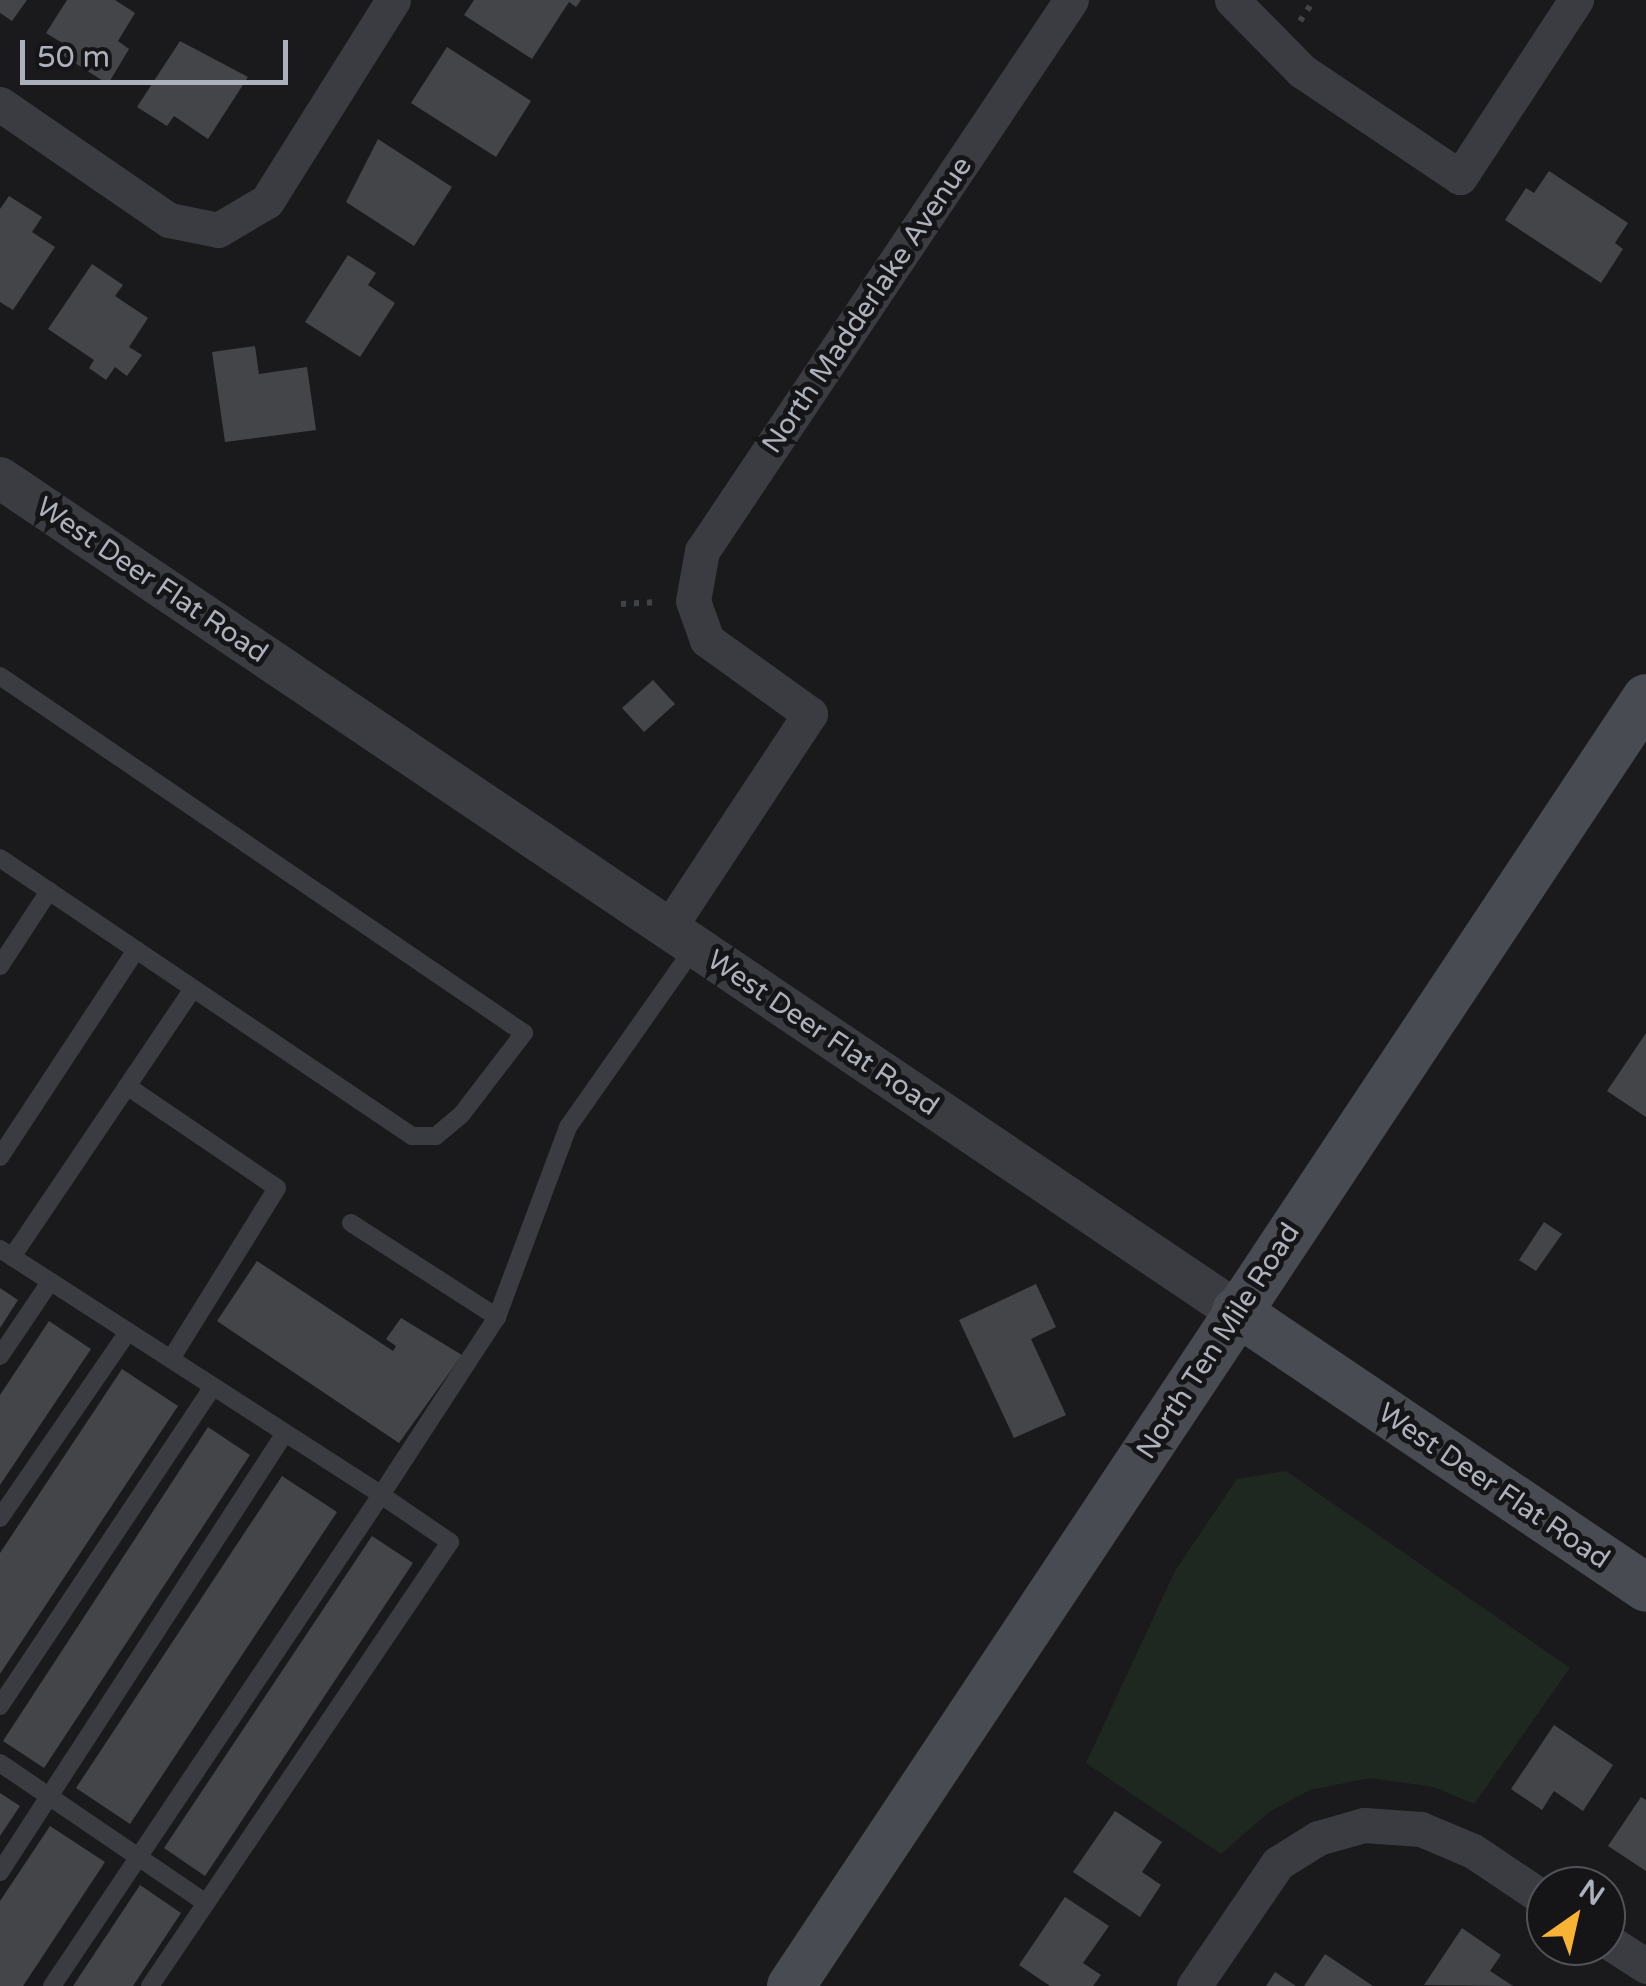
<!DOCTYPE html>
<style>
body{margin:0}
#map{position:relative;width:1646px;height:1986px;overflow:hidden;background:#1a1a1c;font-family:"Varela Round",sans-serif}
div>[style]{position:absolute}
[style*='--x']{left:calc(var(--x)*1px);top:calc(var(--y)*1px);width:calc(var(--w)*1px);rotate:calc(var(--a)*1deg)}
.green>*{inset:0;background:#1f2820}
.building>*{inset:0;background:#444549}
.path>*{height:6px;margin-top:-3px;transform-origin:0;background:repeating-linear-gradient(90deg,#404348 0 5px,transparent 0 13px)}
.service>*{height:18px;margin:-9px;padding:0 9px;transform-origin:9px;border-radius:9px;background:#3a3c41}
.minor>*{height:35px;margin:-17.5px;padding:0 17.5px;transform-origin:17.5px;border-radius:17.5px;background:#3a3c41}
.tertiary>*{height:42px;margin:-21px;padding:0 21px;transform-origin:21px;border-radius:21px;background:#3a3c41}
.secondary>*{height:48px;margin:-24px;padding:0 24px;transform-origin:24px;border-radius:24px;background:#484b51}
span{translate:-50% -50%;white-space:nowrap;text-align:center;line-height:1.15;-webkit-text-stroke:10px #151517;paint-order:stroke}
.street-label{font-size:28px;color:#acb1bc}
.north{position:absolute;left:1526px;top:1866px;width:100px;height:100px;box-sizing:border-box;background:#151517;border:2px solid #515359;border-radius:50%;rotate:34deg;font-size:28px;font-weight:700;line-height:40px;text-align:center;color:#acb1bc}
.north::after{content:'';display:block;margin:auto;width:35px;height:45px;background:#f9b334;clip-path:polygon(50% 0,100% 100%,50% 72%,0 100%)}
.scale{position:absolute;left:20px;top:40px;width:268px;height:45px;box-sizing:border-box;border:5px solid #acb1bc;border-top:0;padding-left:12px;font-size:30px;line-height:35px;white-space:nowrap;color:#acb1bc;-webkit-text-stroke:8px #151517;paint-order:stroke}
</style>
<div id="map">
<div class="green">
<i style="clip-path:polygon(1286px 1471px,1570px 1668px,1474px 1804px,1434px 1787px,1370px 1778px,1310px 1790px,1269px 1812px,1221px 1854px,1086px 1763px,1175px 1571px,1237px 1479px)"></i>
</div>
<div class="building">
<i style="clip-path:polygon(0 0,27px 0,12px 21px,0 13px)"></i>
<i style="clip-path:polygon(67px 0,115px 0,135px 13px,118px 41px,129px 49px,108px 84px,59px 53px,64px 44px,46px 33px)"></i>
<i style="clip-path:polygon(474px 0,581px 0,576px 7px,569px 2px,532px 59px,464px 15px)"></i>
<i style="clip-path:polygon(180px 41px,248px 77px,208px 139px,174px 116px,167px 126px,137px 107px)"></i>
<i style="clip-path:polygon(447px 47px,531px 101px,496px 157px,411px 103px)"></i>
<i style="clip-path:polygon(378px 139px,452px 187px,414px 246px,346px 202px)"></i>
<i style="clip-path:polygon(1549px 171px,1628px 223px,1615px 243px,1623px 249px,1601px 283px,1505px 220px,1526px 188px,1534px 193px)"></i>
<i style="clip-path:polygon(9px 196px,42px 217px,32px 232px,55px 247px,13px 310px,0 302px,0 209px)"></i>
<i style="clip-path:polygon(348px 255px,376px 273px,368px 285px,395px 303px,360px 357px,305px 322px)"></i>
<i style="clip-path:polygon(92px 264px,123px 285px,115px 296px,148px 318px,129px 347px,142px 355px,127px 376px,115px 367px,106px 380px,89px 368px,94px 360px,48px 329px)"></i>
<i style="clip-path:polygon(255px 346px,259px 374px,307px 367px,316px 430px,225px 442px,212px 352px)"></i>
<i style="clip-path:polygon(653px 680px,675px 704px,644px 732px,622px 708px)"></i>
<i style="clip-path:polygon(1646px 1033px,1646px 1117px,1607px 1091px)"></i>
<i style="clip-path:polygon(1544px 1222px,1562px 1234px,1536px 1271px,1519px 1260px)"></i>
<i style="clip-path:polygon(257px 1261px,393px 1351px,396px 1346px,386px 1339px,401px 1318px,462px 1355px,399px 1443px,217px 1321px)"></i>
<i style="clip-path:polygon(1036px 1284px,1056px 1327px,1031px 1339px,1066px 1415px,1014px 1438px,959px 1320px)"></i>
<i style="clip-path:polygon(0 1288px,18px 1300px,0 1328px)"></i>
<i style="clip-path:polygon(49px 1321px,91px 1349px,0 1485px,0 1395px)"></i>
<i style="clip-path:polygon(122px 1369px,178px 1406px,0 1674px,0 1553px)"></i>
<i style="clip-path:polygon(208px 1427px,250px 1455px,44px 1768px,3px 1741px)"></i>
<i style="clip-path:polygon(282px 1476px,337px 1512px,130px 1824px,76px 1788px)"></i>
<i style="clip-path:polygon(372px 1536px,413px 1563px,205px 1876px,164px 1848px)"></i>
<i style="clip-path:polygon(1554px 1725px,1613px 1765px,1583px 1811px,1554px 1791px,1542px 1810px,1511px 1789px)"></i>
<i style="clip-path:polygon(0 1793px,20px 1806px,0 1836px)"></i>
<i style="clip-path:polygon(1641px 1797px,1646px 1800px,1646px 1871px,1608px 1846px)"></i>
<i style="clip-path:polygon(1115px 1811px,1162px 1842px,1142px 1872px,1161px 1885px,1140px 1917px,1073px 1872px)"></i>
<i style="clip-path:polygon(50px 1826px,105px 1862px,23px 1986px,0 1986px,0 1901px)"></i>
<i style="clip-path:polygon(140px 1885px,181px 1913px,133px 1986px,73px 1986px)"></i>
<i style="clip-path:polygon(1065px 1897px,1109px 1926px,1083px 1963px,1101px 1975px,1093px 1986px,1050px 1986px,1019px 1965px)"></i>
<i style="clip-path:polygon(1462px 1928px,1501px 1955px,1490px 1971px,1513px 1986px,1424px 1985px)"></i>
<i style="clip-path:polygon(1325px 1954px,1373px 1986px,1304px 1986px)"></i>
<i style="clip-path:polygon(1275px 1972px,1296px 1986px,1266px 1986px)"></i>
</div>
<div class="path">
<i style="--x:1300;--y:21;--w:25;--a:-56"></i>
<i style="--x:621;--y:604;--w:38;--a:-3"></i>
</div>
<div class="service">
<i style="--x:0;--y:676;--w:634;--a:34.27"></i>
<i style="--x:524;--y:1033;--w:103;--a:127.5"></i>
<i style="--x:461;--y:1115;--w:33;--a:140"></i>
<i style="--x:436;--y:1136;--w:24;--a:180"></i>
<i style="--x:412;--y:1136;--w:497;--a:-146"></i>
<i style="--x:0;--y:966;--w:90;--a:-56.8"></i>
<i style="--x:127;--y:1086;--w:181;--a:34.2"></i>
<i style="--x:277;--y:1188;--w:201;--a:121.8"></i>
<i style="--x:0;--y:1157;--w:248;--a:-56.7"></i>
<i style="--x:351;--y:1223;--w:174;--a:32.8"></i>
<i style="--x:0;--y:1249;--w:454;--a:32.8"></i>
<i style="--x:381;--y:1495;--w:591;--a:123.82"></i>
<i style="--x:12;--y:1257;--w:323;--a:-56"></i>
<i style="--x:0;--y:1356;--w:89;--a:-56"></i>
<i style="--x:0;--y:1518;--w:226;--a:-55.5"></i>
<i style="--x:0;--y:1706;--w:384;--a:-56.3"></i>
<i style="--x:0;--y:1763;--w:249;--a:34.2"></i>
<i style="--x:0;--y:1872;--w:523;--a:-57.01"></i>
<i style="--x:150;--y:1986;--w:536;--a:-55.95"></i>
<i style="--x:450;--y:1542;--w:83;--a:-145.7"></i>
<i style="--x:381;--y:1495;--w:212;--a:-56.9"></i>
<i style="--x:497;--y:1317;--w:203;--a:-69.5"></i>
<i style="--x:568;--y:1127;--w:219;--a:-54.9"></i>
</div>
<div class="minor">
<i style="--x:1232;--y:0;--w:100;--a:45.4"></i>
<i style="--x:1302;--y:71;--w:190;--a:33.9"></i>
<i style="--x:1460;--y:177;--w:212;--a:-56.8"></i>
<i style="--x:0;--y:104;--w:205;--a:34.5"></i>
<i style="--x:169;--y:220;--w:50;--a:11.5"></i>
<i style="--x:218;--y:230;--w:57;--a:-30.6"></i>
<i style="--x:267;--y:201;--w:237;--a:-57.9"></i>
<i style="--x:668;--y:929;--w:258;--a:-56.6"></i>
<i style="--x:810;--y:714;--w:127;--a:-144.3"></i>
<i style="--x:707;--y:640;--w:41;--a:-109.7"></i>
<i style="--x:693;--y:601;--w:51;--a:-79.8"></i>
<i style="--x:702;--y:551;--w:663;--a:-56.19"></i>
<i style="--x:1606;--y:1940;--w:48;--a:33"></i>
<i style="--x:1194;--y:1986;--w:149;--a:-55.7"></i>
<i style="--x:1278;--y:1863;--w:47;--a:-32"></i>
<i style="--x:1318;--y:1838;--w:48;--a:-15.8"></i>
<i style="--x:1364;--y:1825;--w:57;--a:4"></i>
<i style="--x:1421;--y:1829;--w:56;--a:22.9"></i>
<i style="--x:1473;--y:1851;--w:88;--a:33.9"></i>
</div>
<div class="tertiary">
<i style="--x:0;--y:478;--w:1490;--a:33.98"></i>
</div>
<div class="secondary">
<i style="--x:1236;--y:1311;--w:495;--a:34"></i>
<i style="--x:791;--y:1986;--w:1546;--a:-56.42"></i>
</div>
<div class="street-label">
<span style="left:867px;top:305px;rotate:-56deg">North Madderlake Avenue</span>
<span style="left:152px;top:580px;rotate:34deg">West Deer Flat Road</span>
<span style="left:823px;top:1033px;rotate:34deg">West Deer Flat Road</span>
<span style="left:1218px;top:1341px;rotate:-57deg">North Ten Mile Road</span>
<span style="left:1494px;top:1486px;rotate:34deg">West Deer Flat Road</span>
</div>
<div class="north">N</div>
<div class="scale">50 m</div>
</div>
